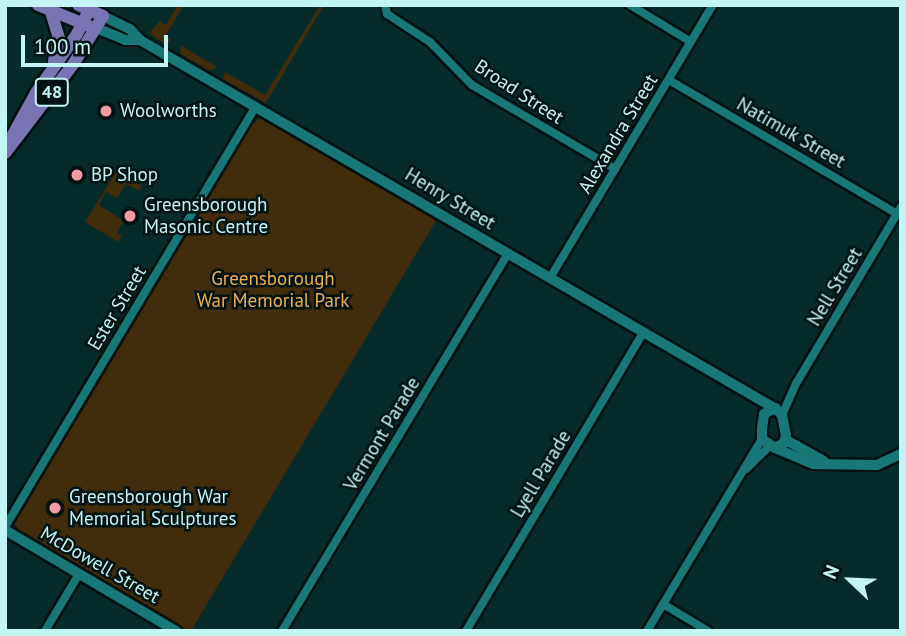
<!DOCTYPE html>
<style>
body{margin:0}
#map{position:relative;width:906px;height:636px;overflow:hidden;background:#052b2b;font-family:"PT Sans",sans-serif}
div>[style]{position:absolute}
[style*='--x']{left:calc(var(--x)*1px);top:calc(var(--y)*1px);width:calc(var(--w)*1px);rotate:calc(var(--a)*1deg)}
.green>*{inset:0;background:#412c0c}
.roads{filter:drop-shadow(2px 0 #041111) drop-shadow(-2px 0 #041111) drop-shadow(0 2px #041111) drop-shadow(0 -2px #041111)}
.minor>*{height:8px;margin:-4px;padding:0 4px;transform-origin:4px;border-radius:4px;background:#187877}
.tertiary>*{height:10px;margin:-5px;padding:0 5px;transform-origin:5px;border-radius:5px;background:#187877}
.primary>*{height:12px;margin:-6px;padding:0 6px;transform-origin:6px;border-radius:6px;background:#7974b3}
.dots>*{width:19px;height:19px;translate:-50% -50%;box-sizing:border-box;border:4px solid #001212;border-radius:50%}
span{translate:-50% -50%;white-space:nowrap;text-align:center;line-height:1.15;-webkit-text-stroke:5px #001212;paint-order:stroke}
.shield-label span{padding:2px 5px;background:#001212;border:2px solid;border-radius:5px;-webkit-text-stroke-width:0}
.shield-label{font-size:18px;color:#c2f5f4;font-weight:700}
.street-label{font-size:19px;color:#c2f5f4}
.poi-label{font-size:19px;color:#c2f5f4}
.left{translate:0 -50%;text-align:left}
.park-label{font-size:19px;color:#f2b04c}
.frame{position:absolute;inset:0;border:7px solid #c2f5f4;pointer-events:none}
.north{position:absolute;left:815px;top:545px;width:70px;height:70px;-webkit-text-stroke:5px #001212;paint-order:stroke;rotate:293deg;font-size:19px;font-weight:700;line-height:28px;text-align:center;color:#c2f5f4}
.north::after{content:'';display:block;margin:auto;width:24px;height:32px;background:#c2f5f4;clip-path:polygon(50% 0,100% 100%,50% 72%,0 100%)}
.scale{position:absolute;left:21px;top:35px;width:147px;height:32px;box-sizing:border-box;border:4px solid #c2f5f4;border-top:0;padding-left:9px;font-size:21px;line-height:24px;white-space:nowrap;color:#c2f5f4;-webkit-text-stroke:5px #001212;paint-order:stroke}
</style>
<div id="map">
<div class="green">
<i style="clip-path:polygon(178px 5px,184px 5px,166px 35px,171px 40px,166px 45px,149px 33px,160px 21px,166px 25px)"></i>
<i style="clip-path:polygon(320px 5px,324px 5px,266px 103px,223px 79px,225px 72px,265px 95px)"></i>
<i style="clip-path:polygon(180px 45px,217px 67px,216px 68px,210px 71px,181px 54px)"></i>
<i style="clip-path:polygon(262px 116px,437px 219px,191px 631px,185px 631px,19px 532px,15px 523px,251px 125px)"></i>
<i style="clip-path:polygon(116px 172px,142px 186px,139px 191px,126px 184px,117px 198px,106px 192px,99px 205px,124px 221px,117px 233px,122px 236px,118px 242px,85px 222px)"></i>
</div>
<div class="roads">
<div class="minor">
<i style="--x:385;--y:5;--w:9;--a:77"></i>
<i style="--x:387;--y:14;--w:51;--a:33.1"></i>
<i style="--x:430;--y:42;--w:60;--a:45.7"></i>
<i style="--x:472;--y:85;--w:166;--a:30.4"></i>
<i style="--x:630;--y:5;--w:71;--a:31.2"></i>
<i style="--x:669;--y:80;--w:264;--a:30.4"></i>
<i style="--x:550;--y:278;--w:318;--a:-59.2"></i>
<i style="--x:782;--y:415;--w:36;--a:-66"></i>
<i style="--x:797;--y:382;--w:204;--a:-59.3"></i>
<i style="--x:746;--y:469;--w:32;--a:-44"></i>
<i style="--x:5;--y:527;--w:490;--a:-59.2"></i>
<i style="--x:663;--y:604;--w:52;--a:31"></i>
<i style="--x:45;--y:631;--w:66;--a:-59.2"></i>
<i style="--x:282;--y:631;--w:440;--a:-59.1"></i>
<i style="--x:466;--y:631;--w:347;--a:-59.3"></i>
<i style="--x:647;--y:631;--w:224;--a:-59.1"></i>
</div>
<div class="tertiary">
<i style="--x:103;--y:16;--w:30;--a:26"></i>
<i style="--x:130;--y:29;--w:15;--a:48"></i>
<i style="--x:140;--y:40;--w:733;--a:30.13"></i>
<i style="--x:96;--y:28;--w:31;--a:22"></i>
<i style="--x:125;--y:40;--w:15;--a:0"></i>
<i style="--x:775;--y:408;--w:10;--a:45"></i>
<i style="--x:782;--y:415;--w:20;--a:79"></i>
<i style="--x:786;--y:435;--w:8;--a:104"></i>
<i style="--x:784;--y:443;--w:10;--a:151"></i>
<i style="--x:775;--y:448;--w:16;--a:-145"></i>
<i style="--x:762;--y:439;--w:10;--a:-90"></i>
<i style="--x:762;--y:429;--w:15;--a:-82"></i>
<i style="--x:764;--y:414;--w:13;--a:-29"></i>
<i style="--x:786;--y:440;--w:43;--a:28.9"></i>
<i style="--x:775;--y:448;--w:41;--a:22.8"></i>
<i style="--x:813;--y:464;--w:64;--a:0.9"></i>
<i style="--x:877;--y:465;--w:26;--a:-25"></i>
<i style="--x:5;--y:530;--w:199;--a:30.6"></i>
</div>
<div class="primary">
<i style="--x:38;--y:5;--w:55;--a:22.4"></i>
<i style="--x:51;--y:12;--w:28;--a:73"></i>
<i style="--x:59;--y:39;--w:23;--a:103"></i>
<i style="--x:10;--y:140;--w:54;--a:-61"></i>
<i style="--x:36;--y:93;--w:72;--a:-55.2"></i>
<i style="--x:77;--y:34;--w:27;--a:-63"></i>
<i style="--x:5;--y:153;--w:113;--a:-52.5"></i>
<i style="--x:74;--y:63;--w:55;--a:-58.3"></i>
<i style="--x:103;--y:16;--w:27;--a:-156"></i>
</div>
</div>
<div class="dots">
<i style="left:106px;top:111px;background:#f49aa2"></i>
<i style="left:77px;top:175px;background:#f49aa2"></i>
<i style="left:130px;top:216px;background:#f49aa2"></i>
<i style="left:55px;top:508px;background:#f49aa2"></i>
</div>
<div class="shield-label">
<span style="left:52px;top:92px">48</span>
</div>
<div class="street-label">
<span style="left:519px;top:92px;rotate:33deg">Broad Street</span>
<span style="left:791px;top:133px;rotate:30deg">Natimuk Street</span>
<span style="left:618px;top:134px;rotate:-59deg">Alexandra Street</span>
<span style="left:450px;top:199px;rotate:31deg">Henry Street</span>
<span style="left:835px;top:287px;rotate:-59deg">Nell Street</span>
<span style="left:117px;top:308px;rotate:-59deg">Ester Street</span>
<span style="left:382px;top:434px;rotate:-59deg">Vermont Parade</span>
<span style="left:541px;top:474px;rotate:-59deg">Lyell Parade</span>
<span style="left:100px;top:565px;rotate:30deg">McDowell Street</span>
</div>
<div class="poi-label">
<span class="left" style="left:120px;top:111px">Woolworths</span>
<span class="left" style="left:91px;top:175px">BP Shop</span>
<span class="left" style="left:144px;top:216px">Greensborough<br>Masonic Centre</span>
<span class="left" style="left:69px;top:508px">Greensborough War<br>Memorial Sculptures</span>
</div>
<div class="park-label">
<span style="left:273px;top:290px">Greensborough<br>War Memorial Park</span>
</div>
<div class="frame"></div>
<div class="north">N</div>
<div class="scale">100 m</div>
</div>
